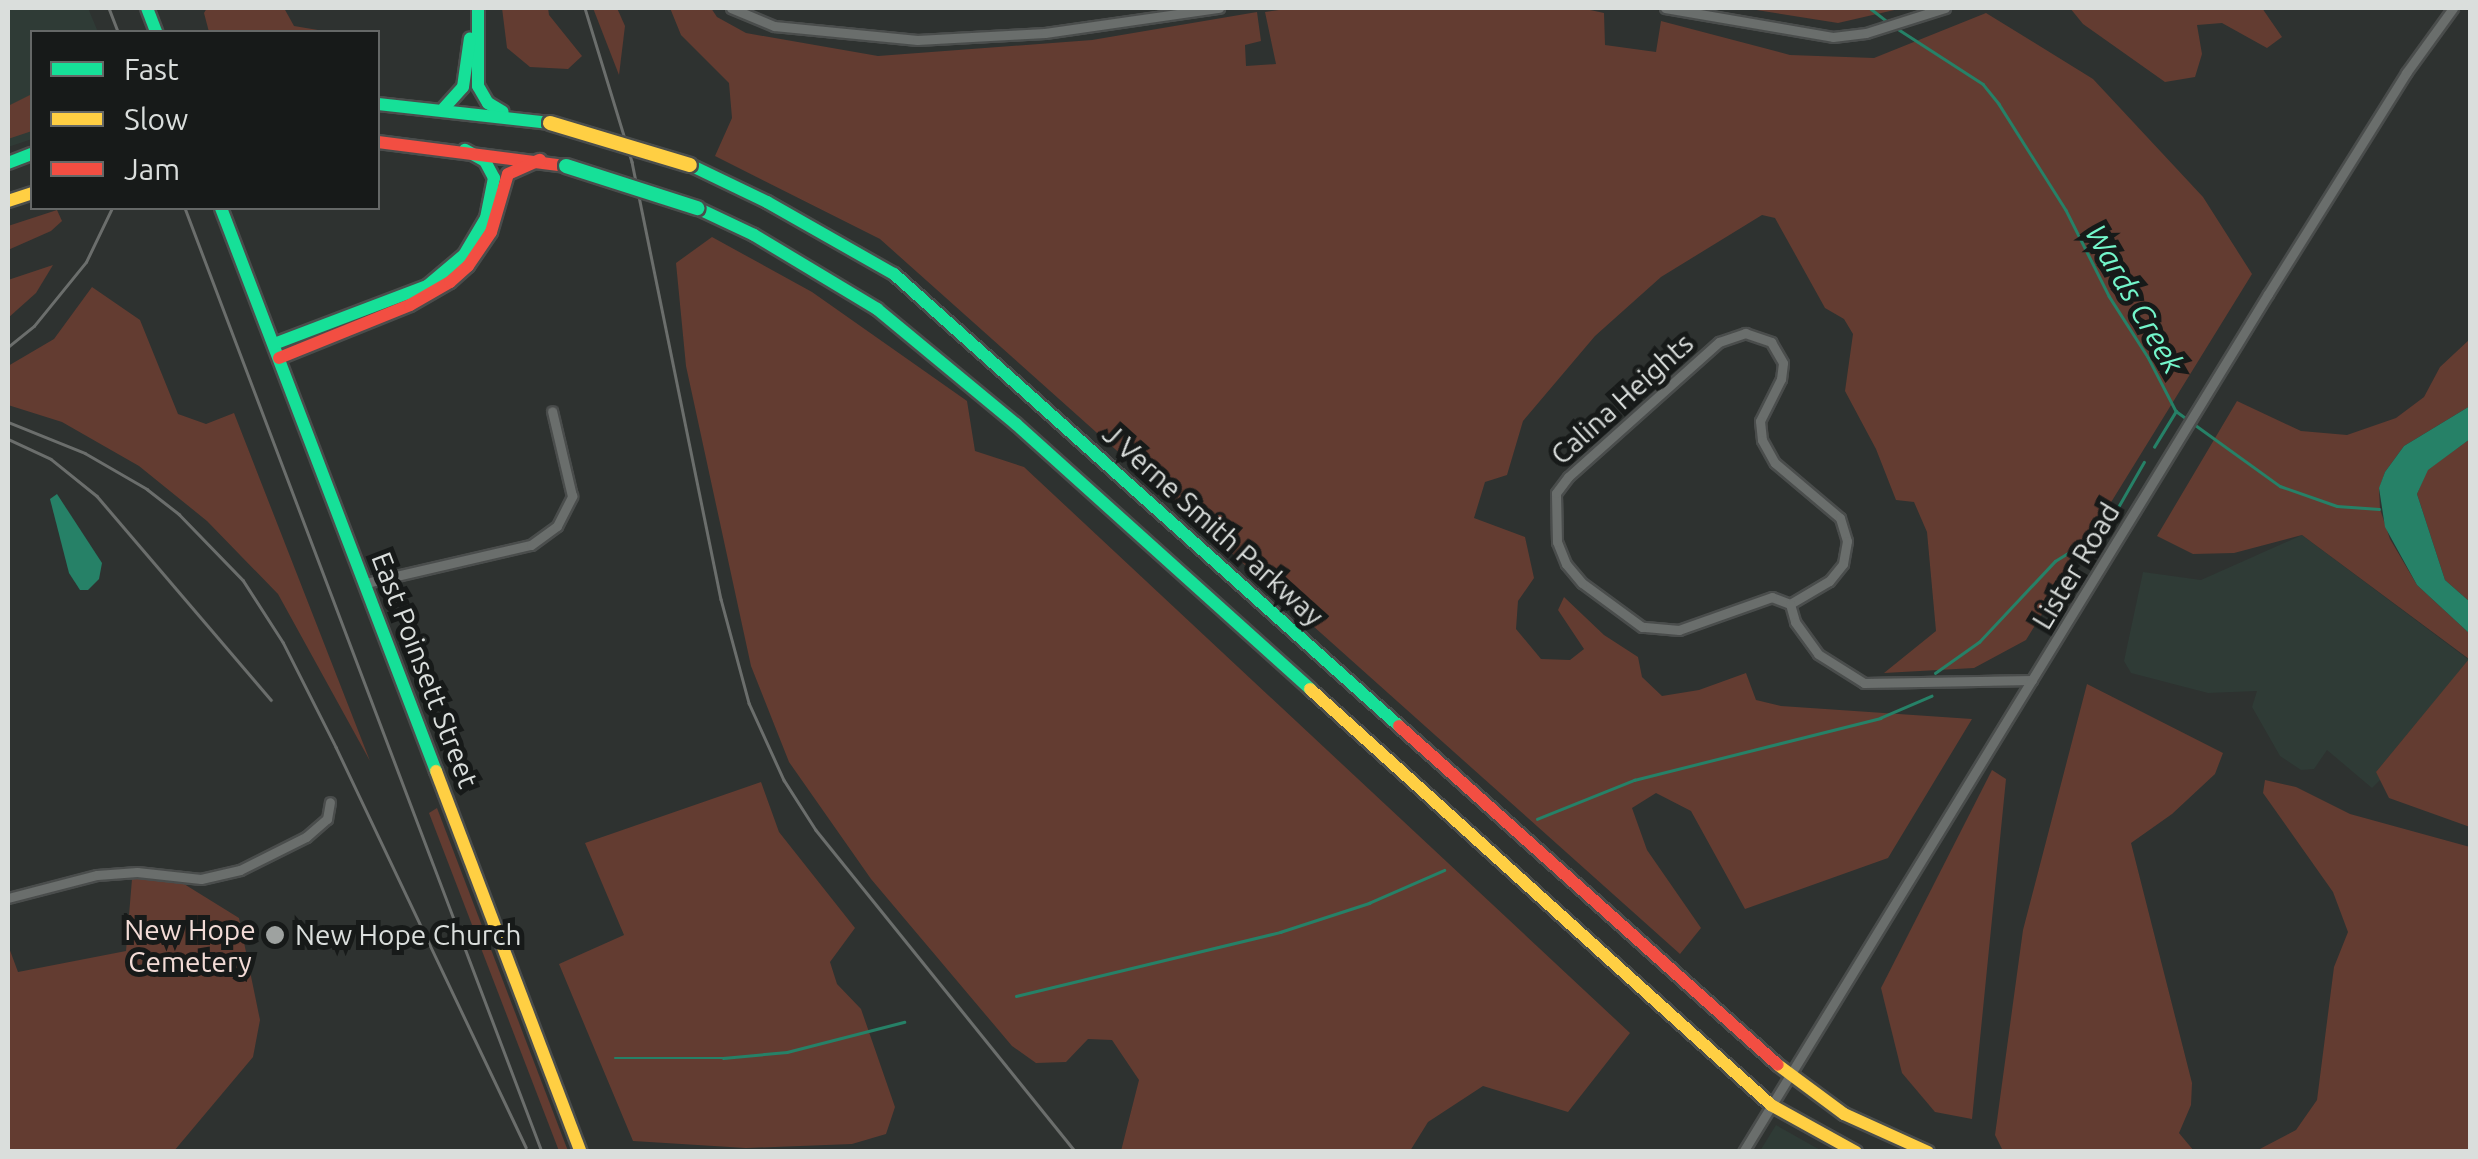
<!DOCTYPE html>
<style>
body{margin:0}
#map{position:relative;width:2478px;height:1159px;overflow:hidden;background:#2e3230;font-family:Ubuntu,sans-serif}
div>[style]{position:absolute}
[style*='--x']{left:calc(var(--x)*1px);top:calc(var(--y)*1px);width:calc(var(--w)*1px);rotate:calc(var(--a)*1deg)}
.built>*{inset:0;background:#2f3b36}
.green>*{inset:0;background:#633c31}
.water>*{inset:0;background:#268167}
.stream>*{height:2.5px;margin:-1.25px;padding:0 1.25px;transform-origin:1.25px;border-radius:1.25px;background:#268167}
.roads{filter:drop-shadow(2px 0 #4a4d4c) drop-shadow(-2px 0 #4a4d4c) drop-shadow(0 2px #4a4d4c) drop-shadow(0 -2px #4a4d4c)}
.street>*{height:9px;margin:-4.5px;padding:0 4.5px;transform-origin:4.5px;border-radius:4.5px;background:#6a6e6c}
.fast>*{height:12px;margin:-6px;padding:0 6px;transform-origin:6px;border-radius:6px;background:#16e098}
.slow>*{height:12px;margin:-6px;padding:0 6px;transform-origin:6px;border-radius:6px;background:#ffcf43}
.jam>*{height:12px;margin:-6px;padding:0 6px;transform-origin:6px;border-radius:6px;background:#f24e42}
.rail>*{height:2.5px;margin:-1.25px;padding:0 1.25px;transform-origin:1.25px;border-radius:1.25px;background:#6b6e6c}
.bridges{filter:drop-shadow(2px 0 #4a4d4c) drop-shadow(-2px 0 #4a4d4c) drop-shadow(0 2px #4a4d4c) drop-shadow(0 -2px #4a4d4c)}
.fast-bridge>*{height:14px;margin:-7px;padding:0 7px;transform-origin:7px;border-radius:7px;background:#16e098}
.slow-bridge>*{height:14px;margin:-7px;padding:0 7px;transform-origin:7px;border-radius:7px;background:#ffcf43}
.dots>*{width:28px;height:28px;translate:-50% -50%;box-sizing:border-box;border:5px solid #171a19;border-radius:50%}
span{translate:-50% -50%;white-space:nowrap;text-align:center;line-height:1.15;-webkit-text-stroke:10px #171a19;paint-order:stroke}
.street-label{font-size:28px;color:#dadedc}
.park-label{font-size:28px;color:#f3dcd7}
.poi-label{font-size:28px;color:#dadedc}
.left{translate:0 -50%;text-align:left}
.water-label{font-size:30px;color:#73f5ca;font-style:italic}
.frame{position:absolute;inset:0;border:10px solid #dadedc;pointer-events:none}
.legend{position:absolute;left:30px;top:30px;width:350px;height:180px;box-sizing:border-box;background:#171a19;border:2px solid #656867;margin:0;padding:12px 18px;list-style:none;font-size:30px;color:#dadedc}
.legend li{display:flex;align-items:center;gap:20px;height:50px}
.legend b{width:50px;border:2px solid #656867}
</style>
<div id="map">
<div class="built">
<i style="clip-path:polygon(8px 8px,88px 8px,98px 32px,32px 32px,32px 139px,8px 147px)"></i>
<i style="clip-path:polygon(2302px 535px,2469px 660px,2376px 772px,2381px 779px,2372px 788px,2327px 750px,2314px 769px,2301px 770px,2280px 756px,2252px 707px,2257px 691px,2208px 693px,2131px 673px,2124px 661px,2143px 572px,2201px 580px)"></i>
<i style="clip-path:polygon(1776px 1125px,1822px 1151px,1760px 1151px)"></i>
</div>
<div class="green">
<i style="clip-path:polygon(207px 8px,284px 8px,294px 26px,330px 32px,209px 32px,204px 13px)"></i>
<i style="clip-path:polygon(502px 8px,548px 8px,549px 15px,582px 56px,568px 69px,530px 67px,507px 48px)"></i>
<i style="clip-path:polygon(593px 8px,617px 8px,625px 26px,619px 75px)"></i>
<i style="clip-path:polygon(670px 8px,711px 8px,717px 17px,746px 33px,878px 56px,1092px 40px,1257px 12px,1261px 41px,1245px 45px,1246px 66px,1276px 64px,1265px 12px,1293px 8px,1581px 8px,1604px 13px,1605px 45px,1656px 52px,1661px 21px,1790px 55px,1874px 58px,1986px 13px,2093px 79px,2203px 197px,2252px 274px,2026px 640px,1974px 668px,1884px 673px,1936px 631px,1927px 532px,1914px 502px,1896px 500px,1876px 449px,1845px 391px,1853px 334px,1844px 319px,1825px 308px,1775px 218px,1762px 215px,1661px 277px,1595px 336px,1523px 421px,1507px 475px,1485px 482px,1474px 518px,1525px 537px,1534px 578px,1518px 601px,1516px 629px,1541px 659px,1570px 660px,1584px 649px,1558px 610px,1564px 597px,1604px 635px,1638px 657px,1642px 677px,1662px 696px,1699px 690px,1746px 673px,1756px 700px,1781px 706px,1972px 719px,1888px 858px,1745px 909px,1691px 811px,1656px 793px,1632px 808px,1647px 850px,1701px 928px,1680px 954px,880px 239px,715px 156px,732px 118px,729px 83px,681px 35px)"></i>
<i style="clip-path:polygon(1744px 8px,1903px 8px,1838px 23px)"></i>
<i style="clip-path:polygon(2070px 8px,2262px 8px,2282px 37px,2267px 48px,2222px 23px,2197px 25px,2202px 54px,2195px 77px,2165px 82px,2083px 24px)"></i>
<i style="clip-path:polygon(32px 94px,32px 131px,8px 139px,8px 106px)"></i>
<i style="clip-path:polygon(57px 210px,62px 221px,51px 231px,8px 250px,8px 226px)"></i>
<i style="clip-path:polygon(712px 237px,812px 292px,967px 401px,975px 451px,1024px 467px,1630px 1033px,1568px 1112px,1483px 1086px,1428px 1122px,1410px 1151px,1121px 1151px,1139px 1080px,1112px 1040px,1088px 1039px,1066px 1062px,1036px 1063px,1012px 1046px,871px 879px,789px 762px,751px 666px,686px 366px,676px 263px)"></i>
<i style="clip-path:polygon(53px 265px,36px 293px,8px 318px,8px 280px)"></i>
<i style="clip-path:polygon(92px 287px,140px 320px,178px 414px,206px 424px,234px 413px,370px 761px,278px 594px,207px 521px,139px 466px,62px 422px,8px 405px,8px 366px,54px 339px)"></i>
<i style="clip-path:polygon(2470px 339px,2470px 406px,2404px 446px,2385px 472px,2379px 489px,2380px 509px,2390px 539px,2417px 585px,2470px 634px,2470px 827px,2389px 798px,2376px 772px,2469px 659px,2302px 535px,2234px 553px,2193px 554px,2157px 536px,2237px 401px,2301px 431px,2347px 435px,2396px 418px,2424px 397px,2440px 367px)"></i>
<i style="clip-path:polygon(2470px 439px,2470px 602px,2445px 580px,2417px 494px,2427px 470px)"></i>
<i style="clip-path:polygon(2087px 684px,2223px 753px,2215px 774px,2172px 814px,2131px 843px,2192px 1083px,2191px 1105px,2179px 1133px,2194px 1151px,2003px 1151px,1995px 1135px,2023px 930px)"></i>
<i style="clip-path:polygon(1992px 770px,2006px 779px,1972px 1119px,1935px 1112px,1902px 1073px,1881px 988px)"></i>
<i style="clip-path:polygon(2265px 780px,2296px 787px,2350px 814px,2470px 847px,2470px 1151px,2256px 1151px,2296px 1130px,2317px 1100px,2334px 967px,2348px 932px,2333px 892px,2263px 793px)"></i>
<i style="clip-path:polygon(761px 782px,779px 832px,855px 928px,830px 962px,837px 984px,861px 1009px,895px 1107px,886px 1134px,852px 1144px,746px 1148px,633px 1141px,559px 964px,624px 935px,585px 843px)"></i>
<i style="clip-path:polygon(437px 808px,568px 1151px,559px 1151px,429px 813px)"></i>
<i style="clip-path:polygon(132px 879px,176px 879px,239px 918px,260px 1020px,253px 1057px,174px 1151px,8px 1151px,8px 945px,18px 972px,126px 951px)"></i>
</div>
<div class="water">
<i style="clip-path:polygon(2470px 406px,2470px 439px,2428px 470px,2417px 494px,2445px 580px,2470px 602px,2470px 634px,2417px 585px,2385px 527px,2379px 488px,2385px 472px,2404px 446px)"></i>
<i style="clip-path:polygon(57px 494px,102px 563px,99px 579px,88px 590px,80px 590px,69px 573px,50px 499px)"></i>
</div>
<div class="stream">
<i style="--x:1870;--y:8;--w:23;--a:38"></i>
<i style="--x:1895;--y:27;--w:105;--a:32.9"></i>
<i style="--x:1983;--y:84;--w:26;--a:51"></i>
<i style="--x:1999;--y:104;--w:125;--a:57.7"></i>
<i style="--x:2066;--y:210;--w:96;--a:63.4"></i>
<i style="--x:2109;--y:296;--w:72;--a:57.4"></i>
<i style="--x:2148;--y:357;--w:61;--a:62.6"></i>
<i style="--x:2176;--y:411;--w:128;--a:35.8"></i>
<i style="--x:2280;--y:486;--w:60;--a:19.3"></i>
<i style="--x:2337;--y:506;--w:42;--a:4.1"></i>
<i style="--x:2154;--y:447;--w:42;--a:-58.6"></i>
<i style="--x:1935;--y:673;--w:54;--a:-35.2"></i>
<i style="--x:1979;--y:642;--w:111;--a:-46.8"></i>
<i style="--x:2055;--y:561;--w:59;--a:-31.8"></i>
<i style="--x:2105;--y:530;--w:78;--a:-60.2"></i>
<i style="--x:1537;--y:819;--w:105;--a:-21.9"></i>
<i style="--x:1634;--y:780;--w:254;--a:-14.1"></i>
<i style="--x:1880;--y:718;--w:56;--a:-23.3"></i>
<i style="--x:1016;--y:996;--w:272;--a:-13.6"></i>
<i style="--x:1280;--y:932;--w:94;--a:-18"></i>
<i style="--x:1369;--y:903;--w:82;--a:-23.7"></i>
<i style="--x:615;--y:1058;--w:108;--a:0"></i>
<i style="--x:723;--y:1058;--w:64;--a:-5.4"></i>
<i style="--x:787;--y:1052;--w:121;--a:-14.4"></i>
</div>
<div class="roads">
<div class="street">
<i style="--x:731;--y:8;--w:47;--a:22.7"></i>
<i style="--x:774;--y:26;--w:144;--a:5.6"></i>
<i style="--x:917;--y:40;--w:128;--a:-3.1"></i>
<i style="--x:1045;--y:33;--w:176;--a:-8.2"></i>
<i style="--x:1665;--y:8;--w:170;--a:9.8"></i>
<i style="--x:1833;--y:37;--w:33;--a:-7"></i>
<i style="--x:1866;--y:33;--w:83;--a:-17.6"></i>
<i style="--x:1745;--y:333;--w:28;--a:19"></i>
<i style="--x:1771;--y:342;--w:24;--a:60"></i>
<i style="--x:1783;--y:363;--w:16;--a:97"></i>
<i style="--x:1781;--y:379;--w:47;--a:116.6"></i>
<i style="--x:1760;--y:421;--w:19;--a:84"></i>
<i style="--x:1762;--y:440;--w:26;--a:61"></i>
<i style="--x:1775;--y:463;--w:85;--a:40.2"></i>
<i style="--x:1840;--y:518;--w:24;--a:73"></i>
<i style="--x:1847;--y:541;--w:23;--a:100"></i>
<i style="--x:1843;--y:564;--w:22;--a:129"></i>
<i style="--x:1829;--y:581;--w:45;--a:149.5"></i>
<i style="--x:1790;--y:604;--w:19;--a:-159"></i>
<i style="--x:1772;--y:597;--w:99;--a:160.5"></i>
<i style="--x:1679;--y:630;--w:37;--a:-175"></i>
<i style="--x:1642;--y:627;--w:74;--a:-143.7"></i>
<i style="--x:1582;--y:583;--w:25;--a:-130"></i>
<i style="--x:1566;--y:564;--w:24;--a:-112"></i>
<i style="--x:1557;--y:542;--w:49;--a:-91.2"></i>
<i style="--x:1556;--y:493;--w:20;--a:-53"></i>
<i style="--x:1568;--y:477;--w:203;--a:-41.8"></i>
<i style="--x:1719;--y:342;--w:28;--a:-19"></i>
<i style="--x:366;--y:583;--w:169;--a:-13"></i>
<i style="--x:531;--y:545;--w:32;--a:-36"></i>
<i style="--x:557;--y:526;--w:34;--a:-63"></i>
<i style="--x:572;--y:496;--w:87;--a:-103.2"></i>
<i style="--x:1790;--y:604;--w:19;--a:74"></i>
<i style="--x:1795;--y:622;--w:39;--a:54"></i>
<i style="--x:1818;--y:654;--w:54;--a:32.2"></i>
<i style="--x:1864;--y:683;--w:168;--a:-1"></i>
<i style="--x:8;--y:898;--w:92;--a:-14.5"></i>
<i style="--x:97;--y:875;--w:40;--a:-4.3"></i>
<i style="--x:137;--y:872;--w:64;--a:6.2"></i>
<i style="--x:201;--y:879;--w:40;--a:-13"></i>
<i style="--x:240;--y:870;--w:74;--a:-26.6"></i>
<i style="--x:306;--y:837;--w:28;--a:-41"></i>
<i style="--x:327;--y:819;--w:17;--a:-80"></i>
<i style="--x:1743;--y:1152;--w:1006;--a:-58.54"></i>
<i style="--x:2268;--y:294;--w:261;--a:-58"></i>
<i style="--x:2406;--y:73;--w:80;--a:-54.1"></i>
</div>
<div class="fast">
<i style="--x:147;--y:8;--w:26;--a:69"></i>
<i style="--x:478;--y:8;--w:78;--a:90"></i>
<i style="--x:478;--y:86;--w:20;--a:60"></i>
<i style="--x:488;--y:103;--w:17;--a:31"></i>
<i style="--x:378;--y:104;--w:173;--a:6.3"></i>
<i style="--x:444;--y:108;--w:28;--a:-48"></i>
<i style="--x:463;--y:87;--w:49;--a:-81.9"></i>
<i style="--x:8;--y:163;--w:26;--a:-21"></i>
<i style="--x:690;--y:165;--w:85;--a:25.7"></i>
<i style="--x:767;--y:202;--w:146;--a:29.6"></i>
<i style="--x:894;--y:274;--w:678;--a:41.83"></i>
<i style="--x:221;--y:208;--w:603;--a:69.1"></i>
<i style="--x:697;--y:208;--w:63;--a:25.3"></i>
<i style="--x:754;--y:235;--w:144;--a:31"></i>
<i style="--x:877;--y:309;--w:180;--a:39.6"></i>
<i style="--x:1016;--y:424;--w:396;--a:42"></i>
<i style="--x:274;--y:344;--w:164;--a:-20.8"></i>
<i style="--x:427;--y:286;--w:48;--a:-40"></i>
<i style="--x:464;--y:255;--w:43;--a:-59.3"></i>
<i style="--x:486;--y:218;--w:41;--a:-78.7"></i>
<i style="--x:494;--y:178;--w:19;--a:-118"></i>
<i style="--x:485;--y:161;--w:23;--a:-151"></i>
</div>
<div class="slow">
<i style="--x:8;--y:201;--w:25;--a:-18"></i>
<i style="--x:1310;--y:689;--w:621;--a:42.06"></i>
<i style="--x:1771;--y:1105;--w:97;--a:28.9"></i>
<i style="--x:436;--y:771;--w:408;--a:69.2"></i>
<i style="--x:1778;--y:1065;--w:82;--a:36.6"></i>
<i style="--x:1844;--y:1114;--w:92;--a:24.3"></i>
</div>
<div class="jam">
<i style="--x:378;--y:142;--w:190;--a:7.3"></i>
<i style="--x:279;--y:358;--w:141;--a:-22"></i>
<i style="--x:410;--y:305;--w:46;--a:-29.9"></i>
<i style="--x:450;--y:282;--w:24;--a:-42"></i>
<i style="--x:468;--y:266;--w:41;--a:-55.9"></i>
<i style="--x:491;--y:232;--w:60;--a:-73.7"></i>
<i style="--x:508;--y:174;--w:35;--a:-24"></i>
<i style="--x:1399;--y:726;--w:508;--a:41.81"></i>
</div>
</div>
<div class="rail">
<i style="--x:109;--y:8;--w:26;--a:69"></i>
<i style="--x:585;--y:8;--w:161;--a:73"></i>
<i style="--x:632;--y:162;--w:446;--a:78.5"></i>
<i style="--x:721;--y:599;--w:108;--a:74.9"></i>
<i style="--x:749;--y:703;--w:85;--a:65.6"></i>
<i style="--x:784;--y:780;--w:59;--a:57.4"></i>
<i style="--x:816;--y:830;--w:414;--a:51.1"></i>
<i style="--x:185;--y:208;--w:1009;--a:69.28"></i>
<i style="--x:8;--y:347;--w:33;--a:-39"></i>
<i style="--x:34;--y:326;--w:82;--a:-50.9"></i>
<i style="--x:86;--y:262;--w:60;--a:-64.3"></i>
<i style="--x:8;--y:422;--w:83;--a:21.9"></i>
<i style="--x:85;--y:453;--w:72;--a:30.1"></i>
<i style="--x:147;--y:489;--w:41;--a:38"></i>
<i style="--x:179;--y:514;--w:92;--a:45.9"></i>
<i style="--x:243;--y:580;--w:74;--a:57.2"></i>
<i style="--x:283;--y:642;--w:118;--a:63.2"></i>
<i style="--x:336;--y:747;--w:443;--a:64.6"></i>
<i style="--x:8;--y:439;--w:47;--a:24.9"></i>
<i style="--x:51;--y:459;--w:59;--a:38.8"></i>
<i style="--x:97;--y:496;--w:268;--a:49.5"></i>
</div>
<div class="bridges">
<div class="fast-bridge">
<i style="--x:566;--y:166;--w:138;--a:17.8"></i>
</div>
<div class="slow-bridge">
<i style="--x:550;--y:123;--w:146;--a:16.7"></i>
</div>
</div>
<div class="dots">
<i style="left:275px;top:935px;background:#9ea2a0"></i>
</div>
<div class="street-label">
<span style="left:1622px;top:399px;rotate:-42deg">Calina Heights</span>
<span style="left:1213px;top:525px;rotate:42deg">J Verne Smith Parkway</span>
<span style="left:2076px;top:566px;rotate:-59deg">Lister Road</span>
<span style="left:425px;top:670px;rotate:69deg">East Poinsett Street</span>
</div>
<div class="park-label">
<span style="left:190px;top:946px">New Hope<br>Cemetery</span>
</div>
<div class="poi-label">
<span class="left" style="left:295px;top:935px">New Hope Church</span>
</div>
<div class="water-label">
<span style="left:2135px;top:299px;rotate:60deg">Wards Creek</span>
</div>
<div class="frame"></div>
<ul class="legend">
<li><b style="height:12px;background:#16e098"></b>Fast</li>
<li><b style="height:12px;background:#ffcf43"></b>Slow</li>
<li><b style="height:12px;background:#f24e42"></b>Jam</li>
</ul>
</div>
